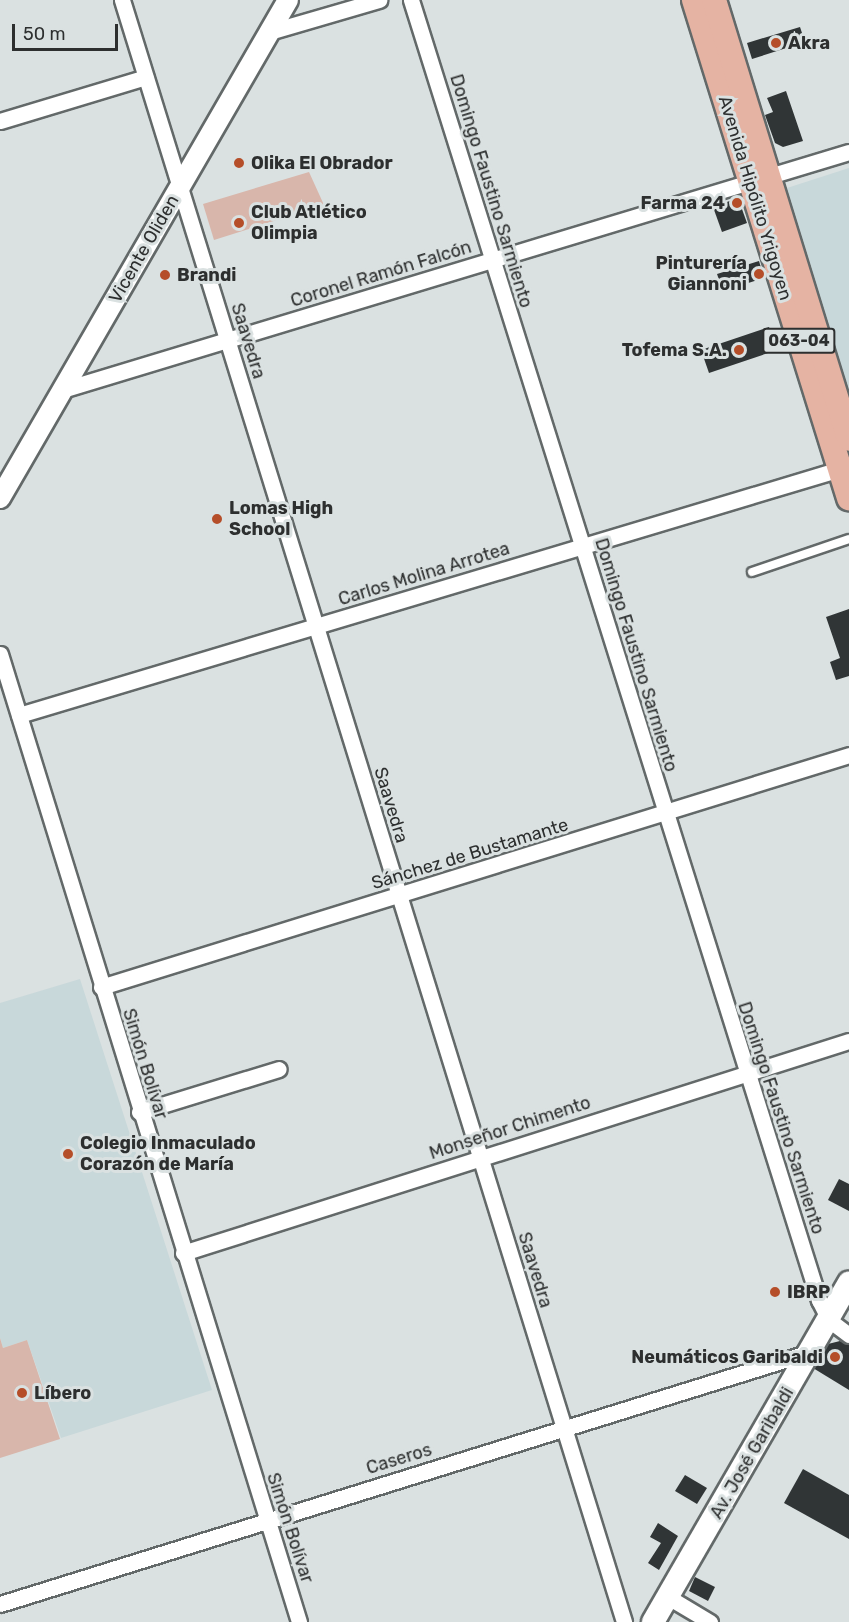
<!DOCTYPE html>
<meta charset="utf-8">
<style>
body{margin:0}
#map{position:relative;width:849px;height:1622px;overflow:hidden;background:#dae1e1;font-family:Rubik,sans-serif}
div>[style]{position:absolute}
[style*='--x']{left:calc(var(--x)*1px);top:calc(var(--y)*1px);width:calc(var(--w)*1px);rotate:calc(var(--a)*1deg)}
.built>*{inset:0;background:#c8d8da}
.green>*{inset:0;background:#d8b6ab}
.building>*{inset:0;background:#303536}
.roads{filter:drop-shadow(2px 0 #636969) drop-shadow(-2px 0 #636969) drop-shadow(0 2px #636969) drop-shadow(0 -2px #636969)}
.service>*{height:8px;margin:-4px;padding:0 4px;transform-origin:4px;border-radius:4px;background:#fff}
.minor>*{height:15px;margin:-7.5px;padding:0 7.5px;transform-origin:7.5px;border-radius:7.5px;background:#fff}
.tertiary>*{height:20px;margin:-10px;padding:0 10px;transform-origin:10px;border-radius:10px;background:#fff}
.secondary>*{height:22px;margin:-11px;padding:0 11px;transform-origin:11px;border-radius:11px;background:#fff}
.primary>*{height:24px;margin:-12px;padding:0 12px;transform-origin:12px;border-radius:12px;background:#e5b3a3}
.dots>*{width:16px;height:16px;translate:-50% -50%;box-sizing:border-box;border:3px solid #dae1e1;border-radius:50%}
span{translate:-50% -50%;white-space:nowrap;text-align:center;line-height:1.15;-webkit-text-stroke:6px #dae1e1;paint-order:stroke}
.shield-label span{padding:2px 4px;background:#dae1e1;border:2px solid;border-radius:4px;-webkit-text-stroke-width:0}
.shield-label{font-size:16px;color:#2d2f2f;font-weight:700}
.poi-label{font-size:18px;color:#2d2f2f;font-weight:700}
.left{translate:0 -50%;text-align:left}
.right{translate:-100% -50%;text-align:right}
.street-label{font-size:18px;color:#2d2f2f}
.scale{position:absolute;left:12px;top:24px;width:106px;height:27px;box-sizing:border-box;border:3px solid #2d2f2f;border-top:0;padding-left:8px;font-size:18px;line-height:21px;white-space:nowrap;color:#2d2f2f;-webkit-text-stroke:4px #dae1e1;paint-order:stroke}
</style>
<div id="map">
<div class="built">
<i style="clip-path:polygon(849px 168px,849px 390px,787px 188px)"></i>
<i style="clip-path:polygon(80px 979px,212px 1390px,61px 1438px,27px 1340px,3px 1348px,0 1338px,0 1003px)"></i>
</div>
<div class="green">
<i style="clip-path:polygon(309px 172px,324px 205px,214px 240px,203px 204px)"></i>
<i style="clip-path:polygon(0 1338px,3px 1348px,27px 1340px,60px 1439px,0 1458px)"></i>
</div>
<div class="building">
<i style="clip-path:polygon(800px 27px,805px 42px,752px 59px,747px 43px)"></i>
<i style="clip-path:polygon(786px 91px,803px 141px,783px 147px,775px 143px,765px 115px,773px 112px,767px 98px)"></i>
<i style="clip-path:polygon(738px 198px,747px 223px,722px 232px,713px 207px)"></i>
<i style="clip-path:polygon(759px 261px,764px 278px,723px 291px,717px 274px)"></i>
<i style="clip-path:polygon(769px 327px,777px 350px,709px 373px,701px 350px)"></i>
<i style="clip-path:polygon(849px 609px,849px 676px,836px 680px,830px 662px,840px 658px,826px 617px)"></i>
<i style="clip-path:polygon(839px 1179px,849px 1184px,849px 1211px,828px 1200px)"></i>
<i style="clip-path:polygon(840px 1341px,849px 1345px,849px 1390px,813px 1368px,828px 1344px)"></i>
<i style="clip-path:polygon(803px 1469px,849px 1495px,849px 1539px,784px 1503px)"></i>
<i style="clip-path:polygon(685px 1475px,707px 1488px,697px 1504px,675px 1491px)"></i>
<i style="clip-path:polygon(658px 1523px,678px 1536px,659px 1570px,648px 1563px,661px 1543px,650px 1537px)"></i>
<i style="clip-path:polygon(695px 1577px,715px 1587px,708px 1601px,689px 1591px)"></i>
</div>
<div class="roads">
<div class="service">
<i style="--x:752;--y:572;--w:102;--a:-18.8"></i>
</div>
<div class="minor">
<i style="--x:122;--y:0;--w:1698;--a:72.8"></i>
<i style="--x:411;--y:0;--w:1363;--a:72.58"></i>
<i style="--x:819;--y:1300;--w:22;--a:63"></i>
<i style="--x:829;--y:1320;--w:25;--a:37"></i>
<i style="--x:269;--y:32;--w:115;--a:-16.2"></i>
<i style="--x:0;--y:121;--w:152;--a:-16.8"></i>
<i style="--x:62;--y:390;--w:822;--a:-16.83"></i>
<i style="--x:0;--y:654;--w:1013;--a:72.83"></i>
<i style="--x:19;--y:715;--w:857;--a:-16.68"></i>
<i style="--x:101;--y:987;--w:783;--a:-17.23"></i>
<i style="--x:139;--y:1112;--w:146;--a:-17.1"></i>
<i style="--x:183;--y:1253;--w:699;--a:-17.66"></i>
<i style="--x:668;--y:1597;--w:49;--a:30.8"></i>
<i style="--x:0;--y:1604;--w:848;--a:-17.28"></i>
</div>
<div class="tertiary">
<i style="--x:0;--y:498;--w:575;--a:-59.96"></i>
</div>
<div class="secondary">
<i style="--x:653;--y:1622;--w:392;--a:-60"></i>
</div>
<div class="primary">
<i style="--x:694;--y:0;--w:522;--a:72.71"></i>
<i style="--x:714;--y:0;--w:459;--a:72.9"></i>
</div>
</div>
<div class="dots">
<i style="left:776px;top:43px;background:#b54e29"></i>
<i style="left:239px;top:163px;background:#b54e29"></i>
<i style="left:737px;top:203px;background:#b54e29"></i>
<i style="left:239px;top:223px;background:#b54e29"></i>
<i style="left:759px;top:274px;background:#b54e29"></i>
<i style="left:165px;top:275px;background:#b54e29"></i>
<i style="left:739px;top:350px;background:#b54e29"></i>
<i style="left:217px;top:519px;background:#b54e29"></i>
<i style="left:68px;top:1154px;background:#b54e29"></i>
<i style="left:775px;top:1292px;background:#b54e29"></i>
<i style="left:835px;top:1357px;background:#b54e29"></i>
<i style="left:22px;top:1393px;background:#b54e29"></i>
</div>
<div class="shield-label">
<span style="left:799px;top:341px">063-04</span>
</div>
<div class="poi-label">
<span class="left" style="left:788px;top:43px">Akra</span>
<span class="left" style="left:251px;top:163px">Olika El Obrador</span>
<span class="right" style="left:725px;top:203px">Farma 24</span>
<span class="left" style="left:251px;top:223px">Club Atlético<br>Olimpia</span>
<span class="right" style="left:747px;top:274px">Pinturería<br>Giannoni</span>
<span class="left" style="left:177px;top:275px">Brandi</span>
<span class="right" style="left:727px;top:350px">Tofema S.A.</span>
<span class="left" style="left:229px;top:519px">Lomas High<br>School</span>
<span class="left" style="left:80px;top:1154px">Colegio Inmaculado<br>Corazón de María</span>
<span class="left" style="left:787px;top:1292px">IBRP</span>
<span class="right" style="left:823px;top:1357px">Neumáticos Garibaldi</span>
<span class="left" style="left:34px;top:1393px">Líbero</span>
</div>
<div class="street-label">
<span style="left:491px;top:191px;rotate:73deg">Domingo Faustino Sarmiento</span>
<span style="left:755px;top:198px;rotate:73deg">Avenida Hipólito Yrigoyen</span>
<span style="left:144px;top:249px;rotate:-60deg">Vicente Oliden</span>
<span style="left:381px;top:274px;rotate:-17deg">Coronel Ramón Falcón</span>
<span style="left:248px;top:341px;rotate:73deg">Saavedra</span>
<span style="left:424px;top:574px;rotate:-17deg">Carlos Molina Arrotea</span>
<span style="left:636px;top:655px;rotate:73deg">Domingo Faustino Sarmiento</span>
<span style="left:391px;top:805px;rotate:73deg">Saavedra</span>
<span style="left:470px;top:854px;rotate:-17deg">Sánchez de Bustamante</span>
<span style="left:145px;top:1064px;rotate:73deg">Simón Bolívar</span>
<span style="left:781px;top:1118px;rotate:72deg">Domingo Faustino Sarmiento</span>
<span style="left:510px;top:1128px;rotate:-18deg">Monseñor Chimento</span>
<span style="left:535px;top:1270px;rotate:73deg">Saavedra</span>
<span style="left:752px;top:1453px;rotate:-60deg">Av. José Garibaldi</span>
<span style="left:399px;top:1459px;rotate:-17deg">Caseros</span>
<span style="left:290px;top:1528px;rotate:72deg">Simón Bolívar</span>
</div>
<div class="scale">50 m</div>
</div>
